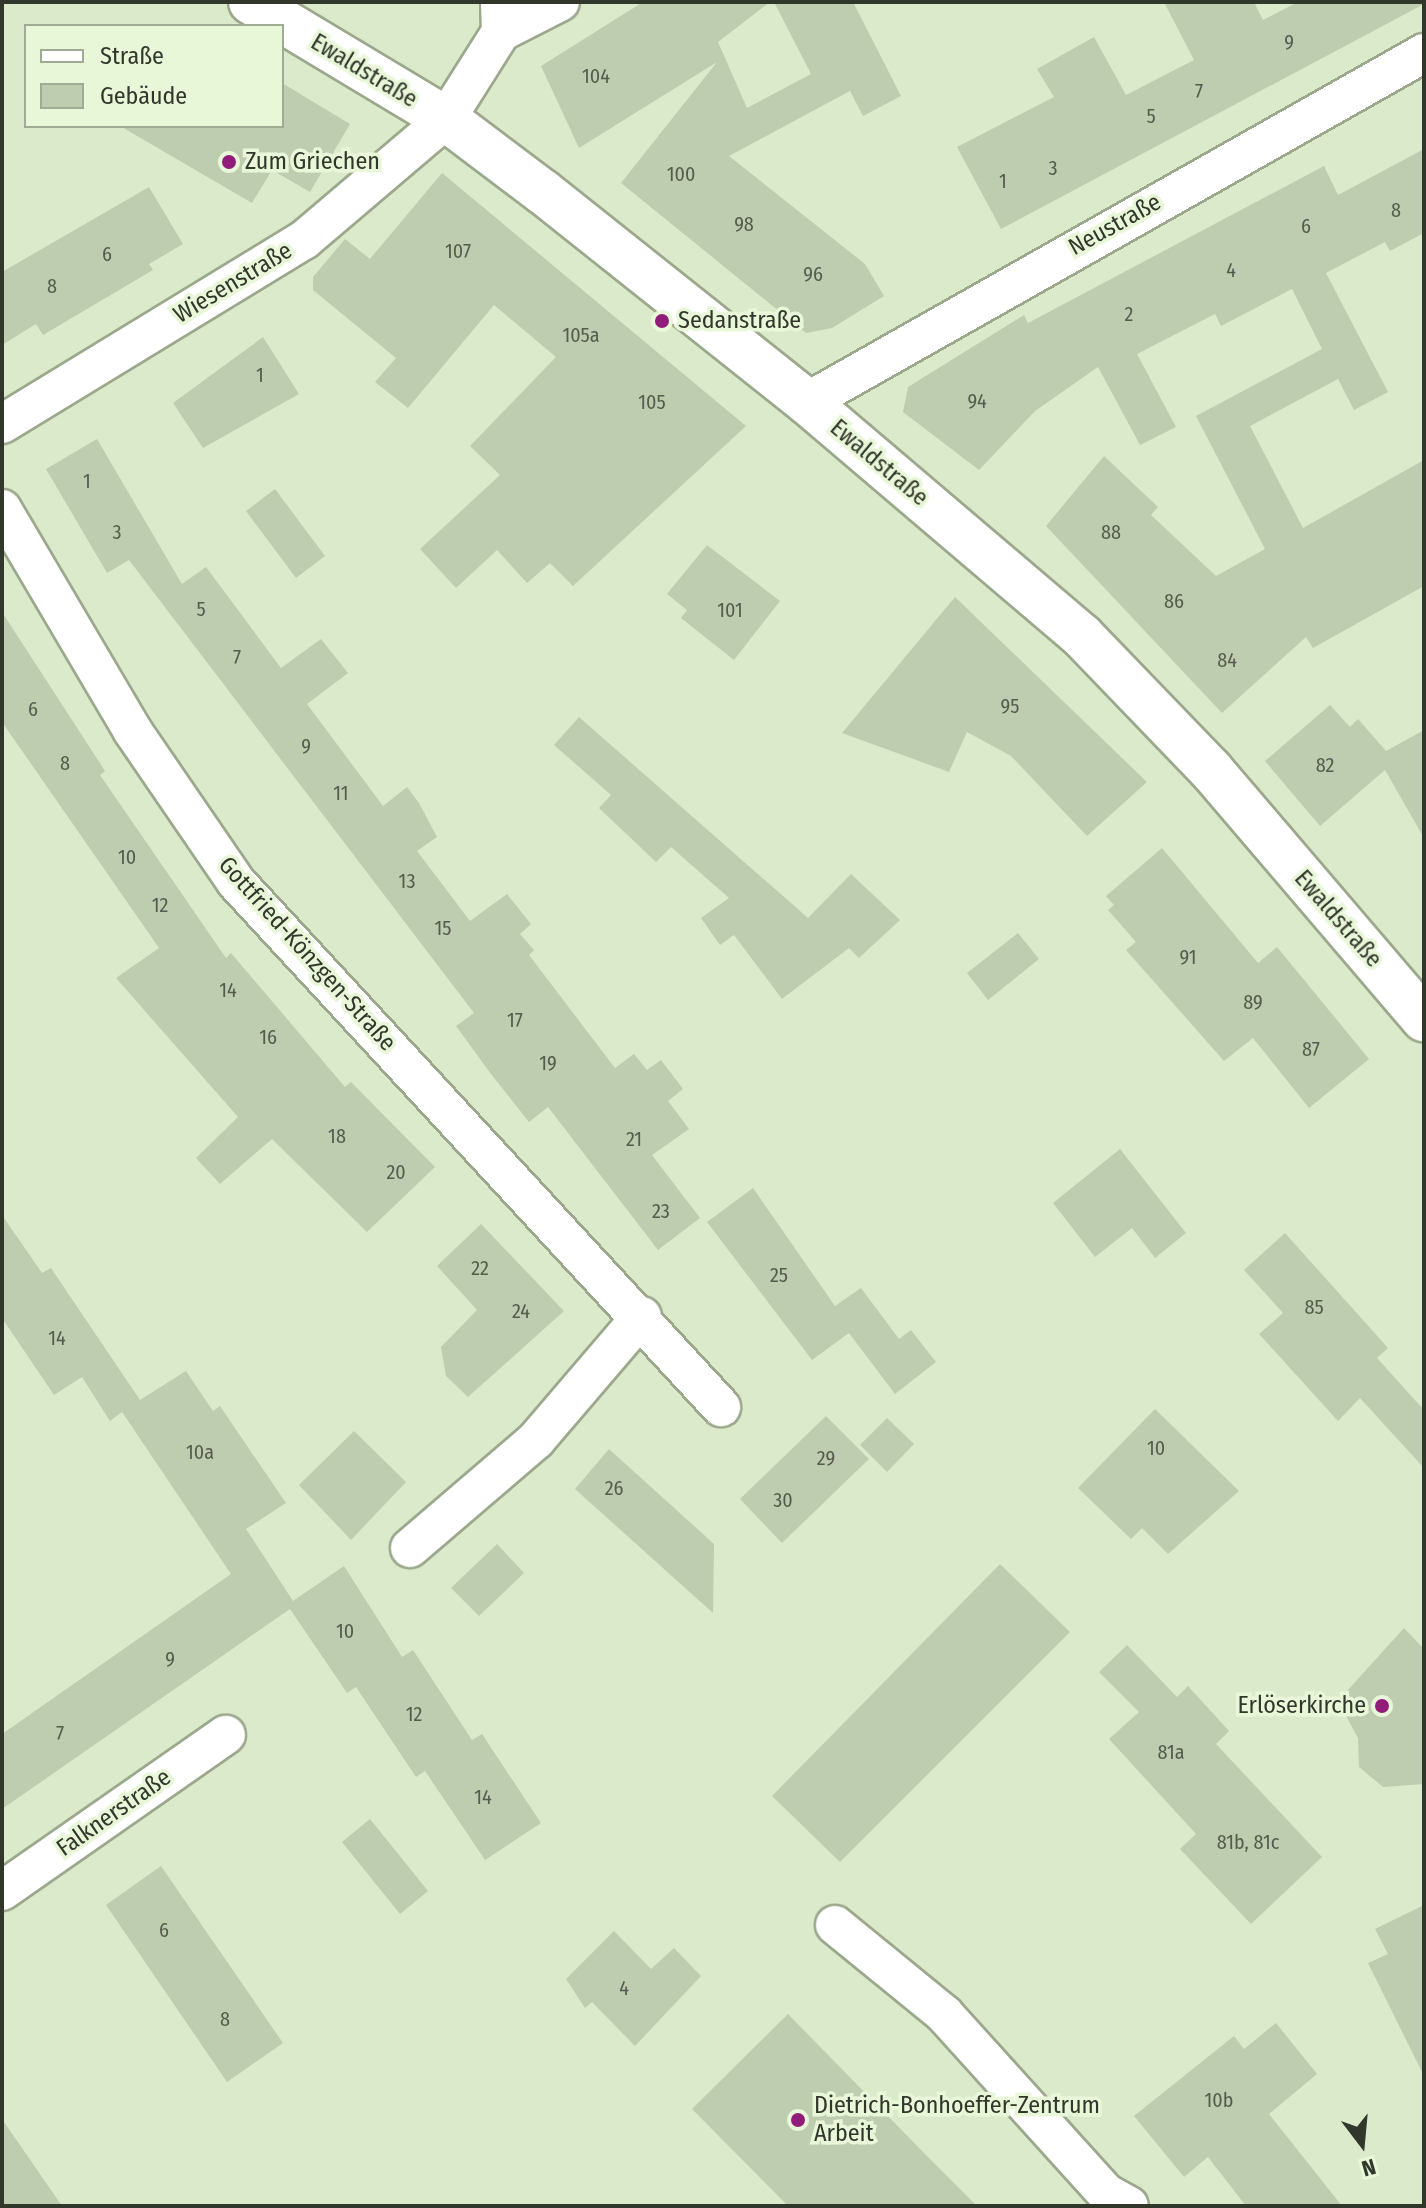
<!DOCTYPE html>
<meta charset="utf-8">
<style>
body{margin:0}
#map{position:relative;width:1426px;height:2208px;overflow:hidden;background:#dceacc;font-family:"Fira Sans Condensed",sans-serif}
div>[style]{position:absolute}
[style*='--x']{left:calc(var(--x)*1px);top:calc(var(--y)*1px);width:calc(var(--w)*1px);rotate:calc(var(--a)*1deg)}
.building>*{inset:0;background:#beccaf}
.roads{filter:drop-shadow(2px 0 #9ba88c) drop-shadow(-2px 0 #9ba88c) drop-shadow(0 2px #9ba88c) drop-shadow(0 -2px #9ba88c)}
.minor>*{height:38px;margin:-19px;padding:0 19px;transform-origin:19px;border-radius:19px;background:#fff}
.secondary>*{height:44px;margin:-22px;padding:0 22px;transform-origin:22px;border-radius:22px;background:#fff}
.dots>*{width:22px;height:22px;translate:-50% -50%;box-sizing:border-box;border:4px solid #e9f7d9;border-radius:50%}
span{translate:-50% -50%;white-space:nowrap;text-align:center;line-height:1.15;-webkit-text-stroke:7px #e9f7d9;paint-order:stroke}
.number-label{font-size:20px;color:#555c4d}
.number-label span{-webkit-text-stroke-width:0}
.street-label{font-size:24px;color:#32372c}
.poi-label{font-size:24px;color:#32372c}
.left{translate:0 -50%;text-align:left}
.right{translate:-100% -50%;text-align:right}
.frame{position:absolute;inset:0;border:4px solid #32372c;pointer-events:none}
.legend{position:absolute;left:24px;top:24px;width:260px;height:104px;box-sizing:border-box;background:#e9f7d9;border:2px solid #a0aa94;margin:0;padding:10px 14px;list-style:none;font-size:24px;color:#32372c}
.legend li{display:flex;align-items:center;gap:16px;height:40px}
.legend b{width:40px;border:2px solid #a0aa94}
.north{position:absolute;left:1322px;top:2104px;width:80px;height:80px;-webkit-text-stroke:6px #e9f7d9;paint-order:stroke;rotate:164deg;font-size:22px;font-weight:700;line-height:32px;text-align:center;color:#32372c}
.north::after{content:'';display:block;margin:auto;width:28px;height:36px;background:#32372c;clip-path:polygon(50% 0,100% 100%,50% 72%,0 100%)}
</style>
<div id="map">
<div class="building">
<i style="clip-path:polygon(643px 2px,770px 2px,718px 42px,747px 108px,811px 74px,774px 2px,853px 2px,901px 96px,863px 116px,850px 91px,729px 156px,865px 264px,884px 296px,832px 328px,806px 333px,621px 183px,717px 62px,579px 148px,541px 66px)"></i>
<i style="clip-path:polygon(1164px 2px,1254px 2px,1263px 20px,1298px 2px,1424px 4px,1001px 229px,957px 147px,1054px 97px,1037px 69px,1094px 37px,1126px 95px,1194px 60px)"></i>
<i style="clip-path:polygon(282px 83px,350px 124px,310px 192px,272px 170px,252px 203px,120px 126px,282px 126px)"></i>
<i style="clip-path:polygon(1424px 149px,1424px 233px,1390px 251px,1385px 242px,1326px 273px,1388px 392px,1354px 410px,1338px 379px,1250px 426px,1303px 528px,1424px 460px,1424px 586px,1313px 648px,1306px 637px,1222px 713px,1046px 526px,1104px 456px,1158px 507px,1151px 515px,1216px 576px,1265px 549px,1196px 416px,1322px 349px,1292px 289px,1221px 326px,1215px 314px,1137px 354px,1176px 427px,1140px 445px,1098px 367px,1035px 411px,979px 470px,903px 412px,908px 387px,1024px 315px,1028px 323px,1324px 166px,1338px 195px)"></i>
<i style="clip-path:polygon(442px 173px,746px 426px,573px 586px,550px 563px,527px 583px,497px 550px,456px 588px,420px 549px,500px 475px,470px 446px,556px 357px,494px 305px,408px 408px,375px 382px,396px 358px,313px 290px,313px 277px,345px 239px,370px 259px)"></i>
<i style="clip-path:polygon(149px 187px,183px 244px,149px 264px,153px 270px,43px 335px,36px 324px,2px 345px,2px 272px)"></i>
<i style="clip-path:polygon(263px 337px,299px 394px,203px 448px,173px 403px)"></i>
<i style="clip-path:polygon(97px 439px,182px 584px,206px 567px,281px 668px,321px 639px,348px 673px,307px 704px,383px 806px,407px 787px,419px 803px,437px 837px,417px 851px,470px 921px,507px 894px,531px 924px,520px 934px,534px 950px,529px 955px,615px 1068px,634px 1054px,647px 1070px,661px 1060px,683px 1089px,668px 1101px,689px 1129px,652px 1155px,700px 1218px,658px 1250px,548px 1107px,529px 1122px,491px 1074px,456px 1026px,474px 1013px,129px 560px,107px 573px,46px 469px)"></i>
<i style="clip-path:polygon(275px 489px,325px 556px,296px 578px,246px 511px)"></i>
<i style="clip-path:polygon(707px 545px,780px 601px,734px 660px,681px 618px,687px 610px,667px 594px)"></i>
<i style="clip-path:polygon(955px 597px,1147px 782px,1087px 836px,1011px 756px,967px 732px,949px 772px,842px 733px)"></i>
<i style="clip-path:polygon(2px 612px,105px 771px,100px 775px,226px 958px,231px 953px,345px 1087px,351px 1082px,435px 1167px,367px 1232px,272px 1139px,220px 1184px,196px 1158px,238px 1117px,116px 978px,159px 948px,2px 722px)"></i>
<i style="clip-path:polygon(1330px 705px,1350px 727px,1358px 719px,1386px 751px,1424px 730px,1424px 838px,1385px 770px,1320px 826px,1265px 761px)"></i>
<i style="clip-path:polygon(579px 717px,808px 918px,851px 874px,900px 920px,859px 958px,849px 948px,782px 999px,734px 935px,720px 945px,701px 918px,729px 898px,671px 847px,656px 862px,599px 808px,611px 795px,554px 745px)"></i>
<i style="clip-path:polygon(1162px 848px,1258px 963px,1277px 947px,1369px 1059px,1309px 1108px,1253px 1038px,1224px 1061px,1126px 950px,1136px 942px,1108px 910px,1114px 905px,1106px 896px)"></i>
<i style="clip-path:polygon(1018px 933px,1039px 959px,988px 1000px,967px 973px)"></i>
<i style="clip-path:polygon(1120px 1149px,1186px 1233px,1155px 1258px,1132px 1228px,1095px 1257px,1053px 1203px)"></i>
<i style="clip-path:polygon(753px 1188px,835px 1306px,861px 1288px,899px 1339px,911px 1330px,936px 1362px,895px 1394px,849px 1333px,812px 1360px,707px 1222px)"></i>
<i style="clip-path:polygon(2px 1215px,42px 1273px,51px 1268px,140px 1400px,186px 1371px,213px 1411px,220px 1406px,286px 1503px,246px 1529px,293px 1601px,344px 1566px,402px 1657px,413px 1650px,472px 1740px,482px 1734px,541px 1823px,485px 1860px,425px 1771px,416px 1777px,356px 1687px,347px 1693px,290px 1609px,2px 1809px,2px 1734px,231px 1574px,122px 1412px,110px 1421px,82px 1377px,54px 1395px,2px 1318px)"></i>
<i style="clip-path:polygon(481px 1224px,564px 1311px,468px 1397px,446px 1376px,441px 1347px,477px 1310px,437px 1266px)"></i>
<i style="clip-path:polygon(1285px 1233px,1388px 1348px,1377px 1358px,1424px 1410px,1424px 1468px,1360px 1398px,1338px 1421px,1259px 1334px,1283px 1313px,1244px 1270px)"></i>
<i style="clip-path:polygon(1155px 1409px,1239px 1491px,1168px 1554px,1142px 1528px,1131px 1539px,1078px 1488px)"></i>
<i style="clip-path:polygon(826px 1416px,869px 1459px,782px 1543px,740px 1499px)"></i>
<i style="clip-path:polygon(887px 1418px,914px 1444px,887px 1472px,860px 1445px)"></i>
<i style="clip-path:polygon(354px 1431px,406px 1482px,351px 1540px,299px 1485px)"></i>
<i style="clip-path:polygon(609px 1449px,714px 1544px,713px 1613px,575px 1489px)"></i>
<i style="clip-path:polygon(497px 1544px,524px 1573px,479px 1616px,451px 1588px)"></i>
<i style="clip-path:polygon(1000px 1564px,1070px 1632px,840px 1862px,772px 1796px)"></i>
<i style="clip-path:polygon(1404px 1628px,1424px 1649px,1424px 1784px,1383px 1787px,1359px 1767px,1358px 1738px,1338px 1701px)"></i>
<i style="clip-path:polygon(1127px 1645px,1177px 1697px,1188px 1686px,1229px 1731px,1216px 1744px,1322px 1857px,1251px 1924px,1180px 1849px,1196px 1834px,1109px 1739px,1139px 1712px,1099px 1672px)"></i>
<i style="clip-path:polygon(370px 1819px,428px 1891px,400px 1914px,342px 1842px)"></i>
<i style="clip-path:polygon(161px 1866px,283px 2043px,227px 2082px,106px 1905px)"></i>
<i style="clip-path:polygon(1424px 1905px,1424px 2076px,1368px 1963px,1388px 1954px,1375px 1929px)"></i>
<i style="clip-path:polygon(614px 1931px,651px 1969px,674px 1948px,701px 1976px,635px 2046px,592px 2002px,585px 2008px,566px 1979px)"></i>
<i style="clip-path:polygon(788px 2014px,926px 2155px,977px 2206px,788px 2206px,692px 2109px)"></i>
<i style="clip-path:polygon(1276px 2023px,1317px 2074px,1269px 2114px,1342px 2206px,1246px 2206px,1208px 2157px,1184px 2177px,1134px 2116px,1234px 2036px,1244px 2049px)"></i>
<i style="clip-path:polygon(2px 2119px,62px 2206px,2px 2206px)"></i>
</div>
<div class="roads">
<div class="minor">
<i style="--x:501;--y:32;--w:66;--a:-27"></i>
<i style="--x:807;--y:402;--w:709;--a:-29.49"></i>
<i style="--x:2;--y:424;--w:354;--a:-31.4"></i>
<i style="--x:304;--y:240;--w:187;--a:-40.4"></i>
<i style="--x:446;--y:119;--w:103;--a:-57.7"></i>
<i style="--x:501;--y:32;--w:30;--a:-92"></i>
<i style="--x:2;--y:509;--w:256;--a:59.5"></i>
<i style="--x:132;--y:730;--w:184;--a:55.6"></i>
<i style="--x:236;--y:882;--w:715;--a:47.27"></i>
<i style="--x:410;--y:1548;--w:166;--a:-40.6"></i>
<i style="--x:536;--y:1440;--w:163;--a:-49.5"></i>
<i style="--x:2;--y:1891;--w:273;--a:-34.9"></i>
<i style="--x:835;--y:1925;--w:141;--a:39.2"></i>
<i style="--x:944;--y:2014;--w:241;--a:47.9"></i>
<i style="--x:1106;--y:2193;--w:26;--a:29"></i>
</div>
<div class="secondary">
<i style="--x:251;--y:2;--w:227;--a:31"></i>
<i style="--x:446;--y:119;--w:121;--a:37"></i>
<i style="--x:543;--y:192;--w:337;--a:38.5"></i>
<i style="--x:807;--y:402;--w:361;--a:40.4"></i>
<i style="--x:1082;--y:636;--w:186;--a:46.1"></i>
<i style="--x:1211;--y:770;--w:328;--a:49.5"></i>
</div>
</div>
<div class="dots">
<i style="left:229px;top:162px;background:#921c7a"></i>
<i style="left:662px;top:321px;background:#921c7a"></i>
<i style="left:1382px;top:1706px;background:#921c7a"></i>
<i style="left:798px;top:2120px;background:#921c7a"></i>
</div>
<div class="number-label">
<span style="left:1289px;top:42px">9</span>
<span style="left:596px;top:76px">104</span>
<span style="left:1199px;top:91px">7</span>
<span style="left:1151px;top:116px">5</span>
<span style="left:1053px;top:168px">3</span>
<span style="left:681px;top:174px">100</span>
<span style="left:1003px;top:181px">1</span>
<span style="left:1396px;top:210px">8</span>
<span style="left:744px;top:224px">98</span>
<span style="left:1306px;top:226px">6</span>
<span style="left:458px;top:251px">107</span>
<span style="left:107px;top:254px">6</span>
<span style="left:1231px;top:270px">4</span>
<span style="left:813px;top:274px">96</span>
<span style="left:52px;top:286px">8</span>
<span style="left:1129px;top:314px">2</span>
<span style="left:581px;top:335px">105a</span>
<span style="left:260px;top:375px">1</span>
<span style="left:977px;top:401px">94</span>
<span style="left:652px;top:402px">105</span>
<span style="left:87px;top:481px">1</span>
<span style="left:117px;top:532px">3</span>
<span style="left:1111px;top:532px">88</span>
<span style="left:1174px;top:601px">86</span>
<span style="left:201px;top:609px">5</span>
<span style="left:730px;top:610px">101</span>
<span style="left:237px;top:657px">7</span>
<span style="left:1227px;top:660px">84</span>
<span style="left:1010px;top:706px">95</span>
<span style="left:33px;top:709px">6</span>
<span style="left:306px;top:746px">9</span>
<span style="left:65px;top:763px">8</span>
<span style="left:1325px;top:765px">82</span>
<span style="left:341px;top:793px">11</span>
<span style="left:127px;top:857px">10</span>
<span style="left:407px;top:881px">13</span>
<span style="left:160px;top:905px">12</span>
<span style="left:443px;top:928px">15</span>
<span style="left:1188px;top:957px">91</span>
<span style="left:228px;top:990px">14</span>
<span style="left:1253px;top:1002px">89</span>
<span style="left:515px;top:1020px">17</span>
<span style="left:268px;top:1037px">16</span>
<span style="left:1311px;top:1049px">87</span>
<span style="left:548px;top:1063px">19</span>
<span style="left:337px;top:1136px">18</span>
<span style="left:634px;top:1139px">21</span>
<span style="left:396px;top:1172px">20</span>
<span style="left:661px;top:1211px">23</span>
<span style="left:480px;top:1268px">22</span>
<span style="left:779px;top:1275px">25</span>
<span style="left:1314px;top:1307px">85</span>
<span style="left:521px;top:1311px">24</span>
<span style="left:57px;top:1338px">14</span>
<span style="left:1156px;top:1448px">10</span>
<span style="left:200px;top:1452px">10a</span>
<span style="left:826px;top:1458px">29</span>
<span style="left:614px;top:1488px">26</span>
<span style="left:783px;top:1500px">30</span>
<span style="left:345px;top:1631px">10</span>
<span style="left:170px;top:1659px">9</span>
<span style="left:414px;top:1714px">12</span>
<span style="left:60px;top:1733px">7</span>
<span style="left:1171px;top:1752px">81a</span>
<span style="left:483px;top:1797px">14</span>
<span style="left:1248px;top:1842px">81b, 81c</span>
<span style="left:164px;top:1930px">6</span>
<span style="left:624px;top:1988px">4</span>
<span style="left:225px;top:2019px">8</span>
<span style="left:1219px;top:2100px">10b</span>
</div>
<div class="street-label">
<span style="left:364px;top:71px;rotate:31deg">Ewaldstraße</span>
<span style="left:1115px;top:225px;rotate:-29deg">Neustraße</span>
<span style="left:233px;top:283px;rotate:-31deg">Wiesenstraße</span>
<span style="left:879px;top:463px;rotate:40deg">Ewaldstraße</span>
<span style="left:1338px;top:919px;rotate:49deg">Ewaldstraße</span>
<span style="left:307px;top:954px;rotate:48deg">Gottfried-Könzgen-Straße</span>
<span style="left:114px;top:1813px;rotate:-35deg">Falknerstraße</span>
</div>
<div class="poi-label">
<span class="left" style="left:245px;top:162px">Zum Griechen</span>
<span class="left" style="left:678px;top:321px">Sedanstraße</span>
<span class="right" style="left:1366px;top:1706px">Erlöserkirche</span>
<span class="left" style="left:814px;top:2120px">Dietrich-Bonhoeffer-Zentrum<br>Arbeit</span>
</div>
<div class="frame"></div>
<ul class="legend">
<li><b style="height:10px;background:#fff"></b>Straße</li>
<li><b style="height:22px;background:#beccaf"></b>Gebäude</li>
</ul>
<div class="north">N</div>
</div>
